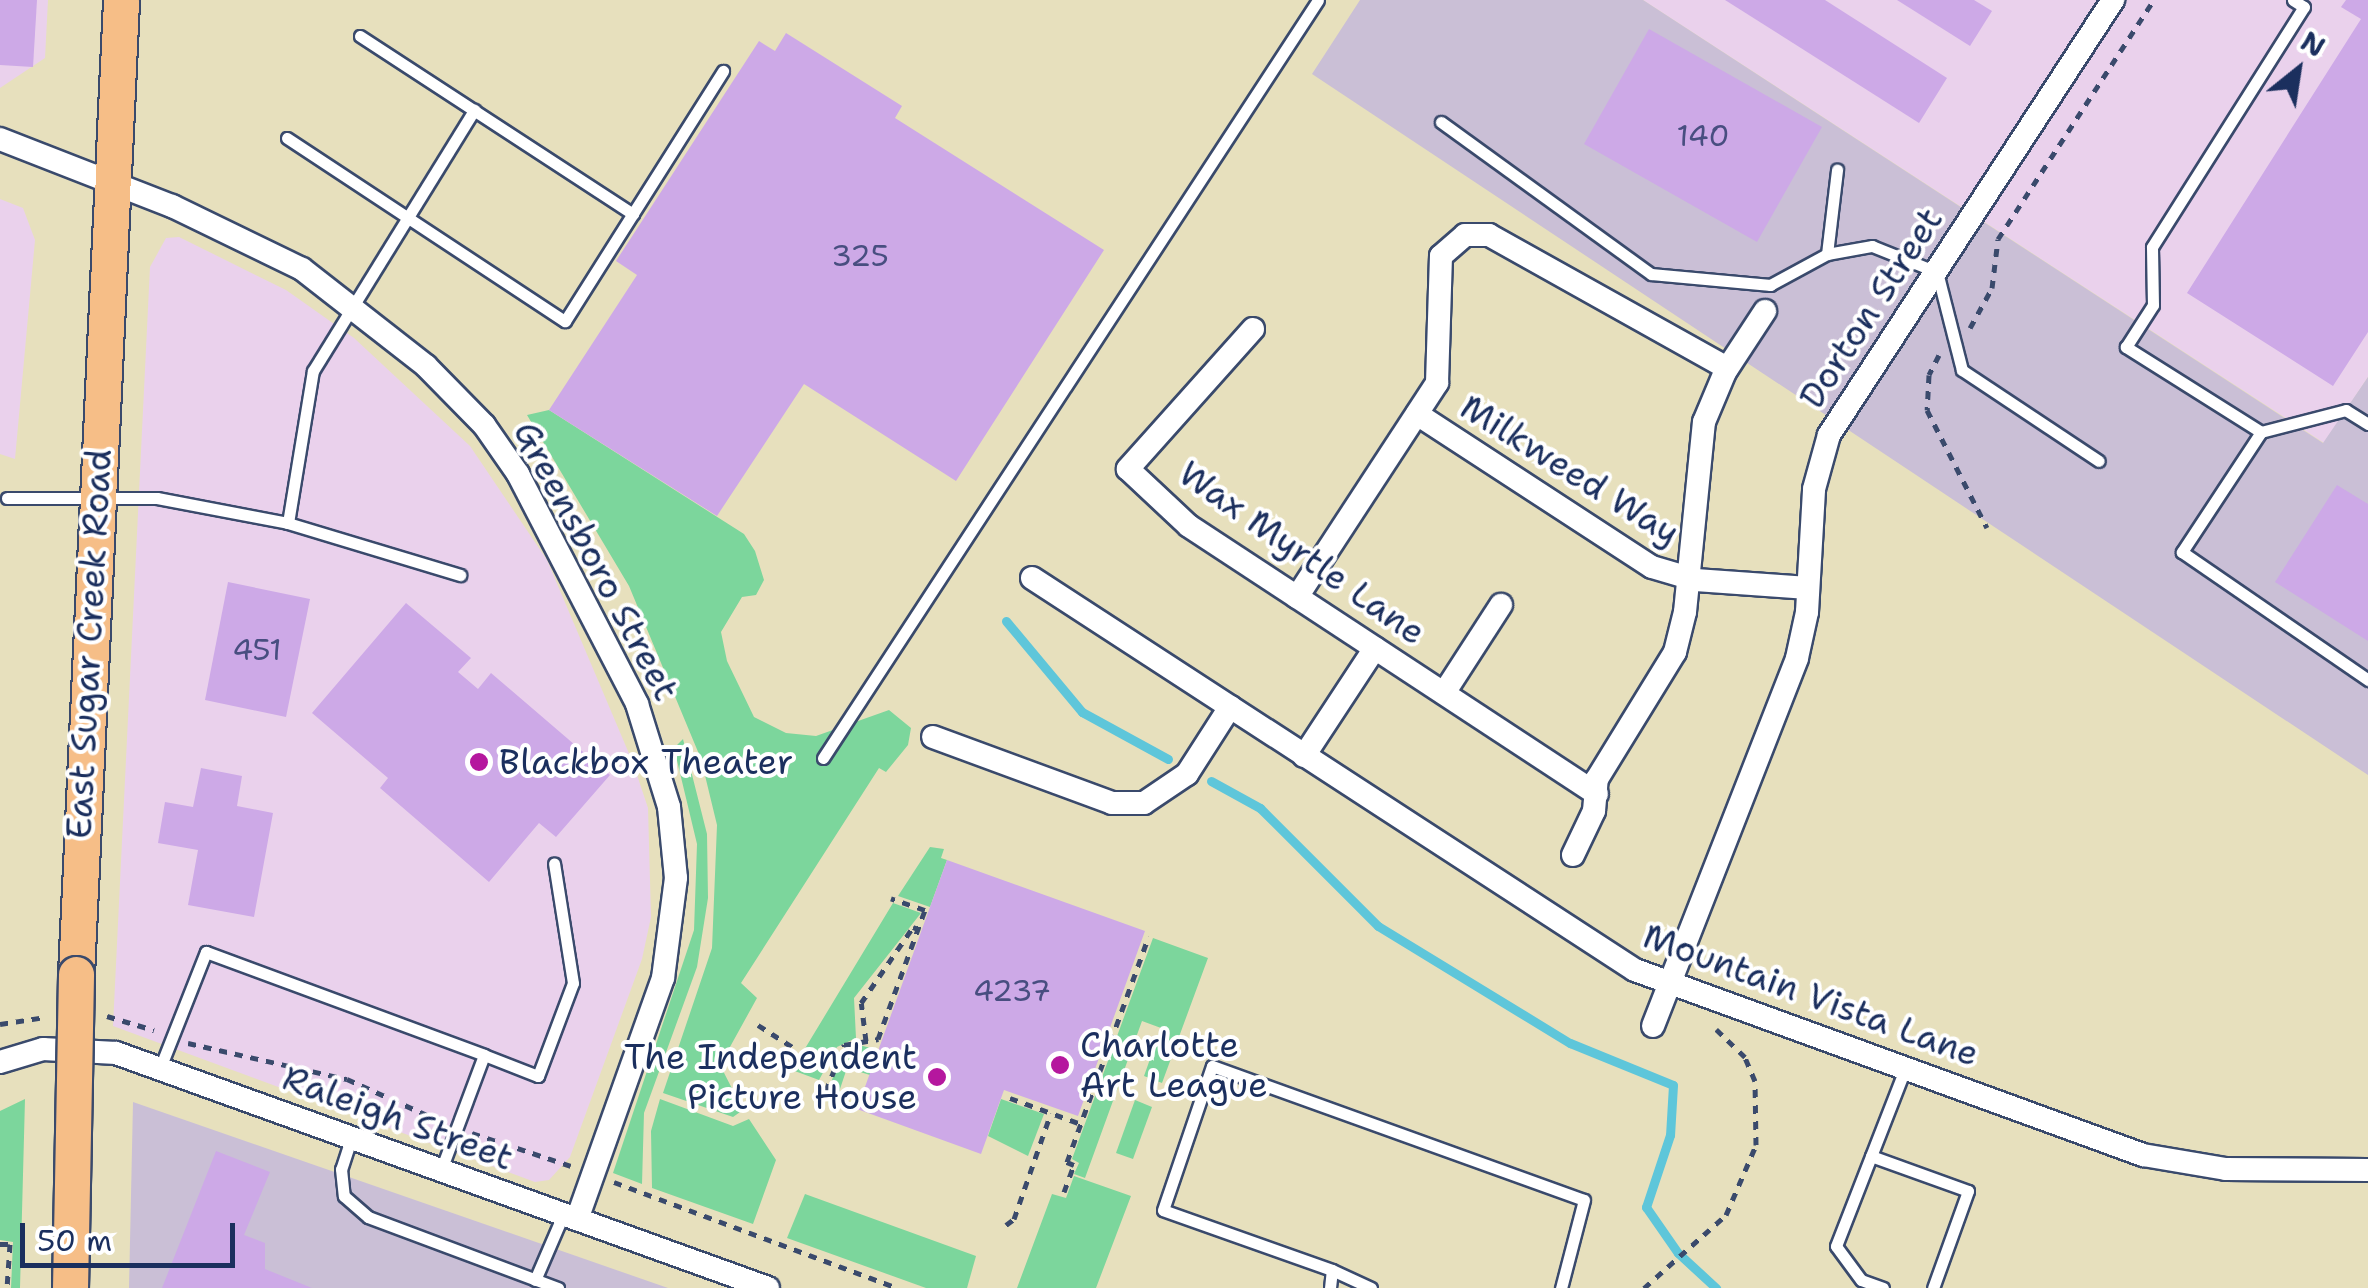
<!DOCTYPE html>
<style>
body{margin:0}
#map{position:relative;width:2368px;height:1288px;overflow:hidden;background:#e7e0bd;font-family:"Shantell Sans",sans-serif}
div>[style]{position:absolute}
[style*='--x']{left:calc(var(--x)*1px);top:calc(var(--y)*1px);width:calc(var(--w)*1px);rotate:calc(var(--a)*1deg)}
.built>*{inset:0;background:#ead1ec}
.industrial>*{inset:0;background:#cabfd6}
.green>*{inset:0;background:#7cd69c}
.stream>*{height:9px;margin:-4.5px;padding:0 4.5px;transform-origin:4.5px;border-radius:4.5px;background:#5ec6da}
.building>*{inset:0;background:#cda9e7}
.path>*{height:5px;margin-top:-2.5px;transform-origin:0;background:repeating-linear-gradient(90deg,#3a4a6c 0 8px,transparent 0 16px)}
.roads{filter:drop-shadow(2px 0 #3a4a6c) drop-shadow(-2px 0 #3a4a6c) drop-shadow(0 2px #3a4a6c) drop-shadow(0 -2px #3a4a6c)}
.lane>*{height:11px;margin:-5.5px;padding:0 5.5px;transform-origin:5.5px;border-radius:5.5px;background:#fff}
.street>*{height:22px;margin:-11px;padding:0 11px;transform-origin:11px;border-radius:11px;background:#fff}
.primary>*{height:35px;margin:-17.5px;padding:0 17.5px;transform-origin:17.5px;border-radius:17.5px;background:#f6be87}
.bridges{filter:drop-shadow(2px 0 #3a4a6c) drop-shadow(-2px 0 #3a4a6c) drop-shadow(0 2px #3a4a6c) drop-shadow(0 -2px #3a4a6c)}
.primary-bridge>*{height:35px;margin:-17.5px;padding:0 17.5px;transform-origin:17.5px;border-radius:17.5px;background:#f6be87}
.dots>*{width:28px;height:28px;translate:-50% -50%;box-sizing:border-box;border:5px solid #fff;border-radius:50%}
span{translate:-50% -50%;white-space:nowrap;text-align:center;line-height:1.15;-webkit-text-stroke:8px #fff;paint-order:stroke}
.number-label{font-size:30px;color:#484e80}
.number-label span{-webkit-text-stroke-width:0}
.street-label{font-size:35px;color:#1b2f5e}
.poi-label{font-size:35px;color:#1b2f5e}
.left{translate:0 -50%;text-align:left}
.right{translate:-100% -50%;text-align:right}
.north{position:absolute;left:2248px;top:20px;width:100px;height:100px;-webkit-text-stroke:8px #fff;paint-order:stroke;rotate:30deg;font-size:28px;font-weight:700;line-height:40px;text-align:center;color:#1b2f5e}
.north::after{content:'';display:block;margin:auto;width:35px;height:45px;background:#1b2f5e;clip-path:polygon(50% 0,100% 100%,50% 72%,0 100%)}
.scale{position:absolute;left:20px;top:1223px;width:215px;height:45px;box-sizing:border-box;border:5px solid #1b2f5e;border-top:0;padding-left:12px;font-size:30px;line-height:35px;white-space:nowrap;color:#1b2f5e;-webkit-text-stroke:8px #fff;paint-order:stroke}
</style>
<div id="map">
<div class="built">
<i style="clip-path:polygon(0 0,48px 0,45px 58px,0 88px)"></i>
<i style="clip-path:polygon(1643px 0,2368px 0,2368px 377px,2324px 443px)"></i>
<i style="clip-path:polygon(0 199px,23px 208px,35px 240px,15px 459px,0 454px)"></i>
<i style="clip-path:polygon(179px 237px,286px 290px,354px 338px,470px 446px,547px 560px,633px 763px,648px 808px,651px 917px,642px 959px,570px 1157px,549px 1180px,535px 1182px,113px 1026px,150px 267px,166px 238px)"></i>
</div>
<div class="industrial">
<i style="clip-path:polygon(1360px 0,1643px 0,2323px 443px,2368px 377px,2368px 775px,1312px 74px)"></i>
<i style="clip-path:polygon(133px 1102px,668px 1288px,129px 1288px)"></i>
</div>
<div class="green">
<i style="clip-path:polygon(549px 410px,744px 534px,755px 551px,764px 580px,756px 595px,742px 597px,721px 632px,727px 661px,754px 717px,786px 733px,816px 736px,889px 710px,911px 728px,908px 745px,886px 772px,879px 768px,741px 983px,757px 998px,720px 1065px,743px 1110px,733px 1117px,663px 1093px,712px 948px,717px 825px,701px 759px,629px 586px,527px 415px)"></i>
<i style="clip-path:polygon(683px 739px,707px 834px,708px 898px,697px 967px,644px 1113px,642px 1184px,613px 1173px,694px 930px,697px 844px,674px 748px)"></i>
<i style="clip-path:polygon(930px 847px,944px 849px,941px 858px,947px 860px,930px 907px,898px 896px)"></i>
<i style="clip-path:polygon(893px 903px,921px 913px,854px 998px,856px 1038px,837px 1047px,819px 1080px,792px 1070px)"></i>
<i style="clip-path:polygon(1153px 938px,1208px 958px,1162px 1083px,1144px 1076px,1161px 1028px,1142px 1021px,1085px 1178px,1074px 1174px,1079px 1163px,1072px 1159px)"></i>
<i style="clip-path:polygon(859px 1045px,879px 1050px,870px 1075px,847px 1068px,836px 1101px,845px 1105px,830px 1106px,826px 1096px,840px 1058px)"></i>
<i style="clip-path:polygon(25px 1099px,20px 1288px,11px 1288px,13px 1242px,0 1240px,0 1111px)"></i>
<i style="clip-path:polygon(660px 1099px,733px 1126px,749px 1119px,776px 1160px,753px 1224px,652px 1188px,651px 1131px)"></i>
<i style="clip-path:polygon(1001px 1099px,1044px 1114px,1028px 1156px,988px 1136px)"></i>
<i style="clip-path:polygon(1135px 1100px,1152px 1107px,1133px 1159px,1116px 1153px)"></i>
<i style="clip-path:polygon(1074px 1176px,1131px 1196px,1096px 1288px,1017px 1288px,1052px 1194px,1066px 1198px)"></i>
<i style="clip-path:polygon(805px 1194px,976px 1256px,967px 1288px,926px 1288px,787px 1238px)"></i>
</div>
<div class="stream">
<i style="--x:1006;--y:621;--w:119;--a:50.1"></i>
<i style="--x:1082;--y:712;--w:98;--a:28.7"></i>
<i style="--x:1211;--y:781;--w:56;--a:28.9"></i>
<i style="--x:1260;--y:808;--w:167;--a:45"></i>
<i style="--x:1378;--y:926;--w:225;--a:31.4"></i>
<i style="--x:1570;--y:1043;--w:111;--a:22.2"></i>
<i style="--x:1673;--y:1085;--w:50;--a:93.4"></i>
<i style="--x:1670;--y:1135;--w:76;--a:108.4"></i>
<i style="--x:1646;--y:1207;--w:56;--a:55.2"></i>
<i style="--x:1678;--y:1253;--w:52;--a:42.6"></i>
</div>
<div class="building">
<i style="clip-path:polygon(0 0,37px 0,33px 67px,0 65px)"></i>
<i style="clip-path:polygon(1725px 0,1825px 0,1947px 78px,1919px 123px)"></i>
<i style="clip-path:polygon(1897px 0,1974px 0,1992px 11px,1970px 46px)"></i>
<i style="clip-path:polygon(2346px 0,2368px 0,2368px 332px,2333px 386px,2187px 293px,2361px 19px,2341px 7px)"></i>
<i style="clip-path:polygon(1649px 29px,1822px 127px,1757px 242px,1584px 144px)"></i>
<i style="clip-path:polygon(786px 33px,902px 106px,895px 118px,1104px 250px,956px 481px,804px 384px,717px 516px,549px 410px,637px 275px,616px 261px,759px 41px,775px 51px)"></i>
<i style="clip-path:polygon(2337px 485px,2368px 504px,2368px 641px,2275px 582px)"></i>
<i style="clip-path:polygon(228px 582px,310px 599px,286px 717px,205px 700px)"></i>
<i style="clip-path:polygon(406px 603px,471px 658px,458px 672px,478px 689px,491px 673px,610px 775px,556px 837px,539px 823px,489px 882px,380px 788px,388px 778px,312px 713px)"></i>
<i style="clip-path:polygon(201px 768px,242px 776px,237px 806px,273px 813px,254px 917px,188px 905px,198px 850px,158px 843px,165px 802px,193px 807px)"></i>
<i style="clip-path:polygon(947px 860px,1145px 931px,1078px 1116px,1004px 1090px,981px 1154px,857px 1109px)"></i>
<i style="clip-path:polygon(216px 1151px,270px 1172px,244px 1235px,265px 1243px,265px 1269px,312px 1288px,162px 1288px)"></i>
</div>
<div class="path">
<i style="--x:1970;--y:328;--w:46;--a:-61.2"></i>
<i style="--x:1992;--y:288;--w:49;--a:-83"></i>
<i style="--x:1998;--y:239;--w:285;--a:-56.9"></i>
<i style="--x:1939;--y:355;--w:22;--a:117"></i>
<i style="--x:1929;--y:375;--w:35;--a:93"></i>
<i style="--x:1927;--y:410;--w:132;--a:63"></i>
<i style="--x:107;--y:1016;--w:49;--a:16.6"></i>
<i style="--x:0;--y:1024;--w:47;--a:-8.7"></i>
<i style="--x:758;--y:1025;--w:43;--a:32.6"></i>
<i style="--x:866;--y:1041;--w:38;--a:-97"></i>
<i style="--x:861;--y:1003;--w:92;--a:-55.6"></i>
<i style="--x:913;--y:927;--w:5;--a:22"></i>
<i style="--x:188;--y:1043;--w:163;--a:12.8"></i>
<i style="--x:347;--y:1079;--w:100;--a:24.3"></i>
<i style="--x:1010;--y:1098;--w:76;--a:20.1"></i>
<i style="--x:820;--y:1106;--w:66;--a:-68.5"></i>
<i style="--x:844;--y:1045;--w:35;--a:-10"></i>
<i style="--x:878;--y:1039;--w:137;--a:-70"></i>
<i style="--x:925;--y:910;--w:36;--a:-161"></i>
<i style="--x:472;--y:1133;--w:104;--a:18.4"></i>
<i style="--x:614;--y:1182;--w:303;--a:20.5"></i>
<i style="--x:1064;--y:1192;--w:29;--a:-70"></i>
<i style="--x:1074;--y:1165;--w:8;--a:-157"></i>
<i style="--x:1067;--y:1162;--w:240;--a:-70.1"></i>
<i style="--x:1006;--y:1225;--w:10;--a:-37"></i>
<i style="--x:1014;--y:1219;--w:112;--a:-70.8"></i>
<i style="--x:0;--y:1244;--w:10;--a:0"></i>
<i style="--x:10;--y:1244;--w:44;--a:93.9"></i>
<i style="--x:1644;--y:1288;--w:110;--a:-41.7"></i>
<i style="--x:1726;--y:1215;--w:76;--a:-66.8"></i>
<i style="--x:1756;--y:1145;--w:64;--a:-90.9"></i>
<i style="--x:1755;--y:1081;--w:26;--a:-113"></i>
<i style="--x:1745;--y:1057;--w:40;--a:-136"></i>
</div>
<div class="roads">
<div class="lane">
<i style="--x:360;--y:36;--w:326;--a:33.1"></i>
<i style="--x:1441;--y:122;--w:259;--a:35.9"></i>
<i style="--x:1651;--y:274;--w:120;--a:5.3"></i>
<i style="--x:1770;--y:285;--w:65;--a:-28.5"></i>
<i style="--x:1827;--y:254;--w:46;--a:-10.1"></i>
<i style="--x:1872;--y:246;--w:70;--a:21.8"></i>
<i style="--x:1937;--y:272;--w:101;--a:75.7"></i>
<i style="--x:1962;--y:370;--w:164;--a:33.6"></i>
<i style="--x:287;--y:138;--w:333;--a:33.4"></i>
<i style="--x:565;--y:321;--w:296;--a:-57.7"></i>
<i style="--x:1827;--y:254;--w:85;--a:-83.2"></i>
<i style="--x:2368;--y:424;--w:26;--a:-148"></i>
<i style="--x:2346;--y:410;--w:88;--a:165.5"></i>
<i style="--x:2261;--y:432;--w:144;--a:123.4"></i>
<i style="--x:2182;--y:552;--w:226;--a:34.5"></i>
<i style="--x:2261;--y:432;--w:160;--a:-147.8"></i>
<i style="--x:2126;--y:347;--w:50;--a:-57.3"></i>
<i style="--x:2153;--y:305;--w:58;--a:-91"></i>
<i style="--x:2152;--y:247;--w:284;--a:-57.7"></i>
<i style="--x:2304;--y:7;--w:13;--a:-148"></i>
<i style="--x:7;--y:498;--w:150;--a:0"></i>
<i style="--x:157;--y:498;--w:133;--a:10.8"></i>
<i style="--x:288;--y:523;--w:154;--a:-80.7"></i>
<i style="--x:313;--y:371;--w:307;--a:-58.3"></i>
<i style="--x:288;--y:523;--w:180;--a:16.8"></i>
<i style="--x:823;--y:758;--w:905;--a:-56.85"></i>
<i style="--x:484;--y:1055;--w:58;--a:21.3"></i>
<i style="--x:538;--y:1076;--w:99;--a:-69.4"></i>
<i style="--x:573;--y:983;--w:121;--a:-99"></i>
<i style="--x:160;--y:1068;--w:125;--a:-68.4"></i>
<i style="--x:206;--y:952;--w:296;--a:20.3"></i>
<i style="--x:484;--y:1055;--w:123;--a:110.5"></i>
<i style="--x:352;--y:1136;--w:35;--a:108"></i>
<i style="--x:341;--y:1169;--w:27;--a:84"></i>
<i style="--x:344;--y:1196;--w:32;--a:41"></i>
<i style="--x:368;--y:1217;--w:203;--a:20.5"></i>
<i style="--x:1871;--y:1156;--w:103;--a:19.8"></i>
<i style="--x:1968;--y:1191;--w:103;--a:109.8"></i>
<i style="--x:1332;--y:1270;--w:43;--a:24.8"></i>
<i style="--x:535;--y:1280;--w:71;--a:-66.7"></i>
<i style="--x:1330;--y:1288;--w:18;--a:-84"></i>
<i style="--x:1332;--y:1270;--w:179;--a:-160.5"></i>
<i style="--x:1163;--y:1210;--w:152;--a:-71.2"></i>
<i style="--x:1212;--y:1066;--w:395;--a:19.8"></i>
<i style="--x:1584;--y:1200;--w:91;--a:104.6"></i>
<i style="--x:1883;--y:1288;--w:23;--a:-160"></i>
<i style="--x:1861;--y:1280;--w:42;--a:-126.3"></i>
<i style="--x:1836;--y:1246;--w:190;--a:-68.7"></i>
</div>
<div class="street">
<i style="--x:0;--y:139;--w:185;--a:21.3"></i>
<i style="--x:172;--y:206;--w:144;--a:25.9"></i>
<i style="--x:302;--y:269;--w:157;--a:38"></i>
<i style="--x:426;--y:366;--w:83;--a:45.5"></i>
<i style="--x:484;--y:425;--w:60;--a:55.2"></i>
<i style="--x:518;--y:474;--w:259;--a:62.6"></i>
<i style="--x:637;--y:704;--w:108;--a:72.7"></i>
<i style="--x:669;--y:807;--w:71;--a:84.4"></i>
<i style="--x:676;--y:878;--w:101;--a:97.4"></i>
<i style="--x:663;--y:978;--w:256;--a:109.6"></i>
<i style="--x:1253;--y:329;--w:188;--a:131.8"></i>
<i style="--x:1128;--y:469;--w:83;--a:43.1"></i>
<i style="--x:1189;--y:526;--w:488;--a:33.3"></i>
<i style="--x:1417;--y:414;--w:280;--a:33.1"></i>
<i style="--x:1652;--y:567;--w:46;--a:16.5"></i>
<i style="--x:1696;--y:580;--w:112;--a:4.1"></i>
<i style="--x:1032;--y:578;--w:719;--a:33.03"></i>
<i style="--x:1635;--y:970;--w:541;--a:20.01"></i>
<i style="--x:2143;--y:1155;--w:84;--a:9.6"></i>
<i style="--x:2226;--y:1169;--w:142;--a:0.4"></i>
<i style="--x:1297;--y:597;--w:256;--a:-56.8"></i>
<i style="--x:1437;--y:383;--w:127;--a:-88.2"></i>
<i style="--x:1441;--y:256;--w:32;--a:-41"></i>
<i style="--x:1465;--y:235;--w:24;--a:0"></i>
<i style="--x:1489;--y:235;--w:273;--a:29.2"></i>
<i style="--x:1444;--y:693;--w:105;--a:-57.1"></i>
<i style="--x:933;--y:737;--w:191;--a:20.2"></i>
<i style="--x:1112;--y:803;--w:32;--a:0"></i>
<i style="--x:1144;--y:803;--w:52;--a:-34"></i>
<i style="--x:1187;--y:774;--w:80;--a:-57.3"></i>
<i style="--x:1304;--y:756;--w:129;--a:-56.7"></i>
<i style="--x:1573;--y:855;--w:49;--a:-64.5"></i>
<i style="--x:1594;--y:811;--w:32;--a:-85"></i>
<i style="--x:1597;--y:779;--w:149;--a:-58.4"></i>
<i style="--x:1675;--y:652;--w:41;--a:-76"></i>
<i style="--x:1685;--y:612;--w:191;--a:-84.3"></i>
<i style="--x:1704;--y:422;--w:54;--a:-67.2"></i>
<i style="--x:1725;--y:372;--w:73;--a:-56.7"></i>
<i style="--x:1653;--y:1026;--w:395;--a:-68.6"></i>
<i style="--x:1797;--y:658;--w:47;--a:-77.7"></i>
<i style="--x:1807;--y:612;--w:123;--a:-86.7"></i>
<i style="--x:1814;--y:489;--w:56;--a:-74.5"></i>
<i style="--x:1829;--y:435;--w:520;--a:-56.86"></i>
<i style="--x:0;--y:1062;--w:45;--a:-16.8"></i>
<i style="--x:43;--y:1049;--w:73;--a:3.1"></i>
<i style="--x:116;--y:1053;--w:693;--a:19.82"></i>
</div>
<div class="primary">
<i style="--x:76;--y:974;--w:975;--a:-87.35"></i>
</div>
</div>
<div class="bridges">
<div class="primary-bridge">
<i style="--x:70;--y:1288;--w:314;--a:-88.9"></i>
</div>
</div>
<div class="dots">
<i style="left:479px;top:762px;background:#b5179e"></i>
<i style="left:1060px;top:1065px;background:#b5179e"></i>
<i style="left:937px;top:1077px;background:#b5179e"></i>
</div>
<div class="number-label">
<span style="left:1703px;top:136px">140</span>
<span style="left:860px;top:256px">325</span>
<span style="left:257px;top:650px">451</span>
<span style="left:1012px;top:991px">4237</span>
</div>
<div class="street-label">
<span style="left:1871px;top:308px;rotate:-57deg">Dorton Street</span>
<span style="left:1570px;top:470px;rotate:32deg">Milkweed Way</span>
<span style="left:1302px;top:553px;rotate:35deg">Wax Myrtle Lane</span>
<span style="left:596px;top:561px;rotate:62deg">Greensboro Street</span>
<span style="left:89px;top:644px;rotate:-87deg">East Sugar Creek Road</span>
<span style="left:1811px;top:995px;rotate:20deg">Mountain Vista Lane</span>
<span style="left:398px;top:1118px;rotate:20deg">Raleigh Street</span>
</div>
<div class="poi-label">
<span class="left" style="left:499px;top:762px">Blackbox Theater</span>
<span class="left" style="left:1080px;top:1065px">Charlotte<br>Art League</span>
<span class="right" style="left:917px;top:1077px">The Independent<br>Picture House</span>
</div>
<div class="north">N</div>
<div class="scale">50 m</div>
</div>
